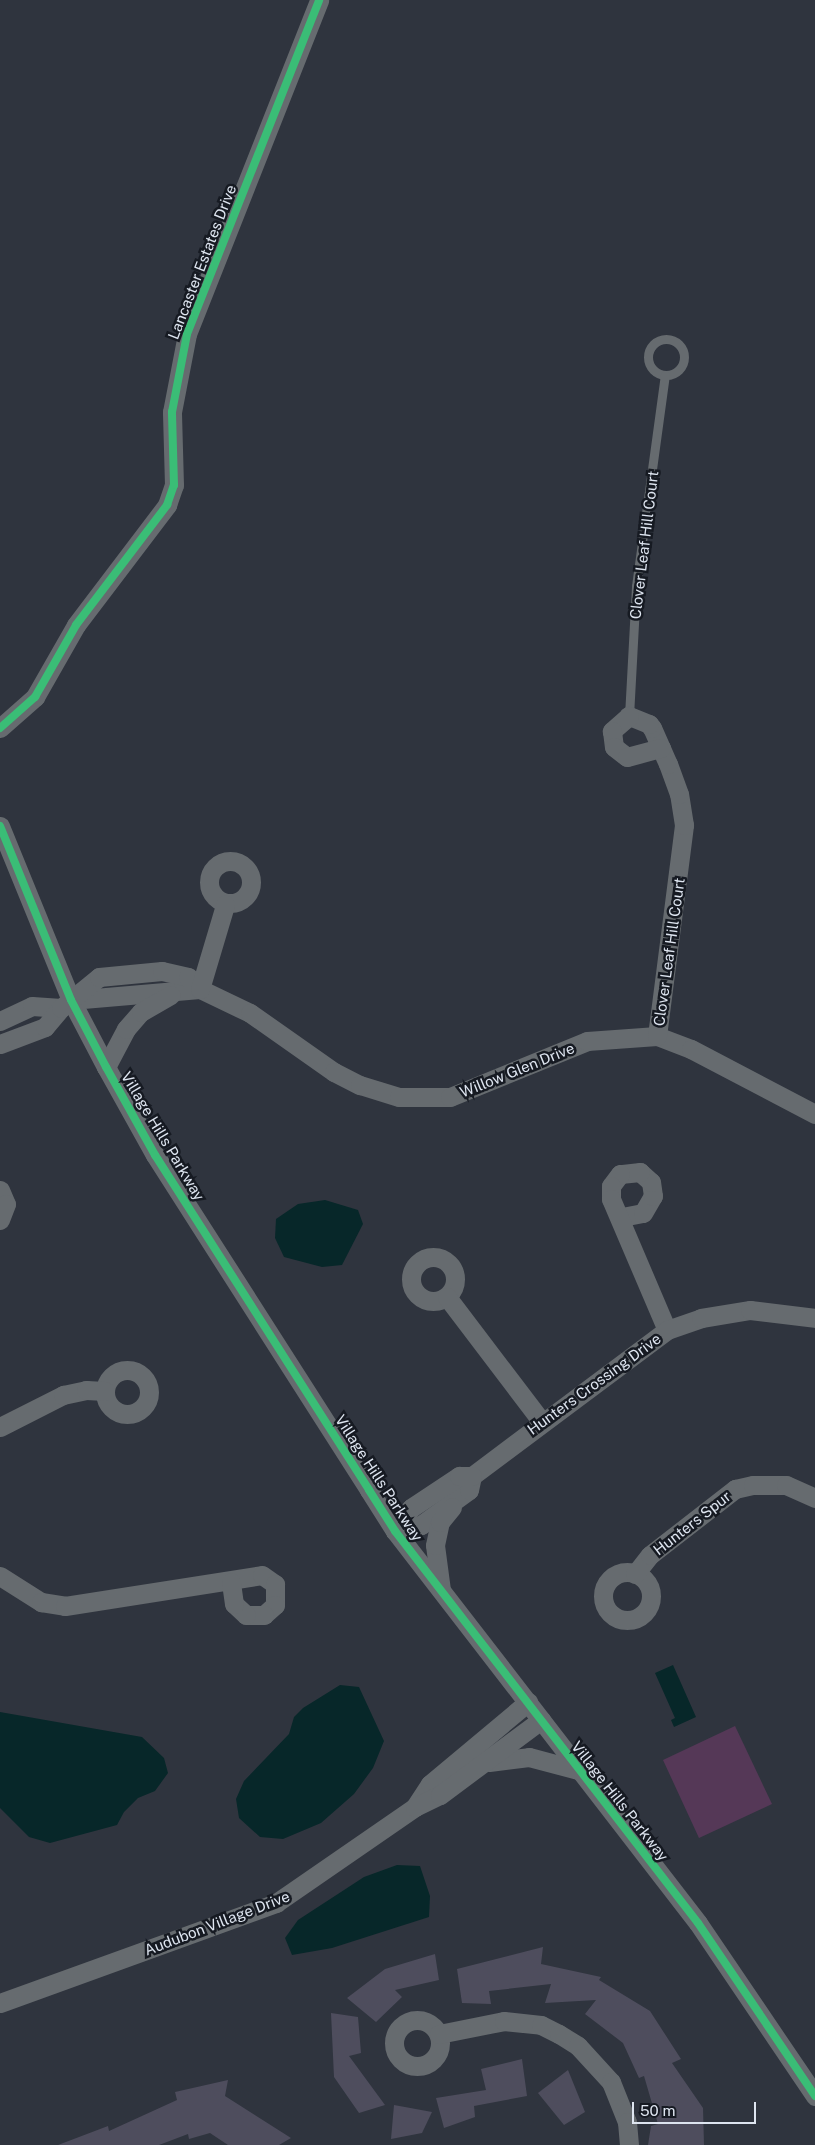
<!DOCTYPE html>
<style>
body{margin:0}
#map{position:relative;width:815px;height:2145px;overflow:hidden;background:#2f343e;font-family:"Public Sans",sans-serif}
div>[style]{position:absolute}
[style*='--x']{left:calc(var(--x)*1px);top:calc(var(--y)*1px);width:calc(var(--w)*1px);rotate:calc(var(--a)*1deg)}
.green>*{inset:0;background:#553857}
.water>*{inset:0;background:#072729}
.building>*{inset:0;background:#4e4d5d}
.service>*{height:9px;margin:-4.5px;padding:0 4.5px;transform-origin:4.5px;border-radius:4.5px;background:#666b6f}
.service>.ring{margin:-4.5px;padding:0;box-sizing:content-box;background:none;border:9px solid #666b6f;border-radius:50%}
.minor>*{height:19px;margin:-9.5px;padding:0 9.5px;transform-origin:9.5px;border-radius:9.5px;background:#666b6f}
.minor>.ring{margin:-9.5px;padding:0;box-sizing:content-box;background:none;border:19px solid #666b6f;border-radius:50%}
.cycleway>*{height:8px;margin:-4px;padding:0 4px;transform-origin:4px;border-radius:4px;background:#3abd76}
span{translate:-50% -50%;white-space:nowrap;text-align:center;line-height:1.15;-webkit-text-stroke:5px #161a22;paint-order:stroke}
.street-label{font-size:15px;color:#dee5f0}
.scale{position:absolute;left:632px;top:2102px;width:124px;height:22px;box-sizing:border-box;border:2px solid #dee5f0;border-top:0;padding-left:6px;font-size:15px;line-height:18px;white-space:nowrap;color:#dee5f0;-webkit-text-stroke:4px #161a22;paint-order:stroke}
</style>
<div id="map">
<div class="green">
<i style="clip-path:polygon(735px 1726px,772px 1804px,699px 1838px,663px 1760px)"></i>
</div>
<div class="water">
<i style="clip-path:polygon(325px 1200px,358px 1210px,363px 1224px,342px 1265px,322px 1267px,284px 1257px,275px 1238px,276px 1219px,298px 1204px)"></i>
<i style="clip-path:polygon(673px 1665px,696px 1717px,674px 1727px,671px 1720px,675px 1718px,655px 1673px)"></i>
<i style="clip-path:polygon(340px 1685px,359px 1687px,384px 1741px,373px 1768px,354px 1794px,321px 1823px,283px 1839px,260px 1837px,239px 1818px,236px 1799px,244px 1781px,289px 1734px,294px 1717px,303px 1708px)"></i>
<i style="clip-path:polygon(0 1712px,142px 1737px,164px 1758px,168px 1773px,155px 1791px,138px 1798px,124px 1812px,117px 1825px,50px 1843px,29px 1837px,0 1808px)"></i>
<i style="clip-path:polygon(397px 1865px,420px 1866px,430px 1896px,429px 1917px,332px 1948px,292px 1955px,285px 1938px,298px 1920px,364px 1877px)"></i>
</div>
<div class="building">
<i style="clip-path:polygon(543px 1947px,541px 1964px,601px 1977px,599px 1980px,650px 2011px,681px 2059px,672px 2063px,703px 2108px,704px 2145px,648px 2145px,651px 2126px,658px 2124px,644px 2076px,639px 2078px,623px 2043px,585px 2014px,596px 2000px,545px 2003px,551px 1984px,489px 1991px,491px 2004px,462px 2003px,457px 1969px)"></i>
<i style="clip-path:polygon(435px 1954px,439px 1980px,395px 1990px,402px 1997px,376px 2022px,347px 1998px,385px 1969px)"></i>
<i style="clip-path:polygon(331px 2013px,358px 2017px,361px 2053px,349px 2056px,385px 2105px,359px 2113px,334px 2077px)"></i>
<i style="clip-path:polygon(522px 2059px,527px 2096px,474px 2106px,475px 2117px,444px 2128px,436px 2098px,486px 2090px,481px 2069px)"></i>
<i style="clip-path:polygon(568px 2070px,585px 2112px,564px 2125px,538px 2093px)"></i>
<i style="clip-path:polygon(228px 2080px,225px 2096px,291px 2138px,279px 2145px,228px 2145px,210px 2133px,189px 2139px,188px 2134px,159px 2145px,58px 2145px,108px 2126px,109px 2131px,177px 2100px,175px 2092px)"></i>
<i style="clip-path:polygon(394px 2105px,432px 2112px,422px 2133px,391px 2139px)"></i>
</div>
<div class="service">
<i class="ring" style="left:648px;top:339px;width:27px;height:27px"></i>
<i style="--x:629;--y:716;--w:130;--a:-86.9"></i>
<i style="--x:636;--y:586;--w:213;--a:-82.2"></i>
</div>
<div class="minor">
<i style="--x:0;--y:728;--w:47;--a:-41.5"></i>
<i style="--x:35;--y:697;--w:83;--a:-60.3"></i>
<i style="--x:76;--y:625;--w:151;--a:-52.8"></i>
<i style="--x:167;--y:505;--w:21;--a:-71"></i>
<i style="--x:174;--y:485;--w:73;--a:-91.6"></i>
<i style="--x:172;--y:412;--w:79;--a:-79.1"></i>
<i style="--x:187;--y:334;--w:359;--a:-68.4"></i>
<i style="--x:0;--y:826;--w:188;--a:67.8"></i>
<i style="--x:71;--y:1000;--w:76;--a:62.4"></i>
<i style="--x:106;--y:1067;--w:101;--a:60.9"></i>
<i style="--x:155;--y:1155;--w:398;--a:57.4"></i>
<i style="--x:369;--y:1490;--w:49;--a:57.6"></i>
<i style="--x:395;--y:1531;--w:495;--a:52.3"></i>
<i style="--x:698;--y:1923;--w:209;--a:55.9"></i>
<i class="ring" style="left:209px;top:861px;width:23px;height:23px"></i>
<i style="--x:71;--y:1000;--w:129;--a:-4.9"></i>
<i style="--x:200;--y:989;--w:55;--a:25.6"></i>
<i style="--x:250;--y:1013;--w:103;--a:35.1"></i>
<i style="--x:334;--y:1072;--w:29;--a:27"></i>
<i style="--x:360;--y:1085;--w:41;--a:17.1"></i>
<i style="--x:399;--y:1097;--w:51;--a:0"></i>
<i style="--x:450;--y:1097;--w:148;--a:-22.2"></i>
<i style="--x:587;--y:1041;--w:70;--a:-4.1"></i>
<i style="--x:657;--y:1036;--w:36;--a:21"></i>
<i style="--x:691;--y:1049;--w:140;--a:27.7"></i>
<i style="--x:0;--y:1021;--w:35;--a:-25"></i>
<i style="--x:32;--y:1006;--w:29;--a:4"></i>
<i style="--x:657;--y:1036;--w:213;--a:-82.7"></i>
<i style="--x:684;--y:825;--w:31;--a:-99"></i>
<i style="--x:679;--y:794;--w:32;--a:-110"></i>
<i style="--x:668;--y:764;--w:17;--a:-114"></i>
<i style="--x:661;--y:748;--w:22;--a:-114"></i>
<i style="--x:652;--y:728;--w:5;--a:-127"></i>
<i style="--x:649;--y:724;--w:22;--a:-158"></i>
<i style="--x:629;--y:716;--w:23;--a:139"></i>
<i style="--x:612;--y:731;--w:16;--a:83"></i>
<i style="--x:614;--y:747;--w:16;--a:38"></i>
<i style="--x:627;--y:757;--w:35;--a:-15"></i>
<i style="--x:0;--y:1044;--w:48;--a:-20.7"></i>
<i style="--x:45;--y:1027;--w:25;--a:-50"></i>
<i style="--x:61;--y:1008;--w:49;--a:-39.2"></i>
<i style="--x:99;--y:977;--w:63;--a:-5.4"></i>
<i style="--x:162;--y:971;--w:27;--a:13"></i>
<i style="--x:188;--y:977;--w:17;--a:45"></i>
<i style="--x:200;--y:989;--w:88;--a:-73.4"></i>
<i style="--x:106;--y:1067;--w:43;--a:-62.2"></i>
<i style="--x:126;--y:1029;--w:23;--a:-49"></i>
<i style="--x:141;--y:1012;--w:34;--a:-30"></i>
<i style="--x:0;--y:1190;--w:15;--a:67"></i>
<i style="--x:6;--y:1204;--w:17;--a:111"></i>
<i style="--x:622;--y:1217;--w:21;--a:-11"></i>
<i style="--x:643;--y:1213;--w:20;--a:-60"></i>
<i style="--x:653;--y:1196;--w:14;--a:-98"></i>
<i style="--x:651;--y:1182;--w:15;--a:-138"></i>
<i style="--x:640;--y:1172;--w:20;--a:174"></i>
<i style="--x:620;--y:1174;--w:15;--a:127"></i>
<i style="--x:611;--y:1186;--w:13;--a:90"></i>
<i style="--x:611;--y:1199;--w:142;--a:66.9"></i>
<i class="ring" style="left:411px;top:1257px;width:25px;height:25px"></i>
<i style="--x:447;--y:1297;--w:157;--a:52.8"></i>
<i class="ring" style="left:105px;top:1370px;width:25px;height:25px"></i>
<i style="--x:0;--y:1427;--w:71;--a:-26.9"></i>
<i style="--x:63;--y:1395;--w:24;--a:-12"></i>
<i style="--x:86;--y:1390;--w:19;--a:3"></i>
<i style="--x:395;--y:1531;--w:27;--a:-13"></i>
<i style="--x:421;--y:1525;--w:59;--a:-36.1"></i>
<i style="--x:469;--y:1490;--w:14;--a:-78"></i>
<i style="--x:472;--y:1476;--w:244;--a:-36.8"></i>
<i style="--x:667;--y:1330;--w:36;--a:-19"></i>
<i style="--x:701;--y:1318;--w:50;--a:-9.3"></i>
<i style="--x:750;--y:1310;--w:65;--a:7"></i>
<i style="--x:395;--y:1531;--w:28;--a:-55"></i>
<i style="--x:411;--y:1508;--w:58;--a:-33.7"></i>
<i style="--x:459;--y:1476;--w:13;--a:0"></i>
<i class="ring" style="left:603px;top:1572px;width:29px;height:29px"></i>
<i style="--x:635;--y:1574;--w:24;--a:-52"></i>
<i style="--x:650;--y:1555;--w:108;--a:-37.8"></i>
<i style="--x:735;--y:1489;--w:18;--a:-13"></i>
<i style="--x:753;--y:1485;--w:33;--a:0"></i>
<i style="--x:786;--y:1485;--w:32;--a:24"></i>
<i style="--x:0;--y:1576;--w:49;--a:32.4"></i>
<i style="--x:41;--y:1602;--w:24;--a:9"></i>
<i style="--x:65;--y:1606;--w:199;--a:-8.9"></i>
<i style="--x:262;--y:1575;--w:16;--a:35"></i>
<i style="--x:275;--y:1584;--w:21;--a:90"></i>
<i style="--x:275;--y:1605;--w:15;--a:138"></i>
<i style="--x:264;--y:1615;--w:18;--a:180"></i>
<i style="--x:246;--y:1615;--w:16;--a:-137"></i>
<i style="--x:234;--y:1604;--w:22;--a:-98"></i>
<i style="--x:441;--y:1590;--w:45;--a:-97.6"></i>
<i style="--x:435;--y:1545;--w:24;--a:-78"></i>
<i style="--x:440;--y:1522;--w:19;--a:-51"></i>
<i style="--x:489;--y:1762;--w:40;--a:-7.1"></i>
<i style="--x:529;--y:1757;--w:51;--a:14.9"></i>
<i style="--x:415;--y:1807;--w:27;--a:-57"></i>
<i style="--x:430;--y:1784;--w:128;--a:-39.9"></i>
<i style="--x:0;--y:2003;--w:294;--a:-19.9"></i>
<i style="--x:276;--y:1903;--w:169;--a:-34.6"></i>
<i style="--x:415;--y:1807;--w:28;--a:-26"></i>
<i style="--x:440;--y:1795;--w:126;--a:-36.6"></i>
<i class="ring" style="left:394px;top:2020px;width:27px;height:27px"></i>
<i style="--x:439;--y:2034;--w:66;--a:-11.3"></i>
<i style="--x:504;--y:2021;--w:37;--a:6"></i>
<i style="--x:541;--y:2025;--w:20;--a:27"></i>
<i style="--x:559;--y:2034;--w:22;--a:32"></i>
<i style="--x:578;--y:2046;--w:49;--a:47.5"></i>
<i style="--x:611;--y:2082;--w:43;--a:68.2"></i>
<i style="--x:627;--y:2122;--w:23;--a:85"></i>
</div>
<div class="cycleway">
<i style="--x:0;--y:728;--w:47;--a:-41.5"></i>
<i style="--x:35;--y:697;--w:83;--a:-60.3"></i>
<i style="--x:76;--y:625;--w:151;--a:-52.8"></i>
<i style="--x:167;--y:505;--w:21;--a:-71"></i>
<i style="--x:174;--y:485;--w:73;--a:-91.6"></i>
<i style="--x:172;--y:412;--w:79;--a:-79.1"></i>
<i style="--x:187;--y:334;--w:359;--a:-68.4"></i>
<i style="--x:0;--y:826;--w:188;--a:67.8"></i>
<i style="--x:71;--y:1000;--w:76;--a:62.4"></i>
<i style="--x:106;--y:1067;--w:101;--a:60.9"></i>
<i style="--x:155;--y:1155;--w:398;--a:57.4"></i>
<i style="--x:369;--y:1490;--w:49;--a:57.6"></i>
<i style="--x:395;--y:1531;--w:495;--a:52.3"></i>
<i style="--x:698;--y:1923;--w:209;--a:55.9"></i>
</div>
<div class="street-label">
<span style="left:202px;top:262px;rotate:-69deg">Lancaster Estates Drive</span>
<span style="left:644px;top:545px;rotate:-83deg">Clover Leaf Hill Court</span>
<span style="left:669px;top:952px;rotate:-82deg">Clover Leaf Hill Court</span>
<span style="left:517px;top:1070px;rotate:-22deg">Willow Glen Drive</span>
<span style="left:163px;top:1136px;rotate:59deg">Village Hills Parkway</span>
<span style="left:594px;top:1384px;rotate:-36deg">Hunters Crossing Drive</span>
<span style="left:379px;top:1478px;rotate:57deg">Village Hills Parkway</span>
<span style="left:692px;top:1523px;rotate:-38deg">Hunters Spur</span>
<span style="left:620px;top:1801px;rotate:52deg">Village Hills Parkway</span>
<span style="left:217px;top:1923px;rotate:-21deg">Audubon Village Drive</span>
</div>
<div class="scale">50 m</div>
</div>
